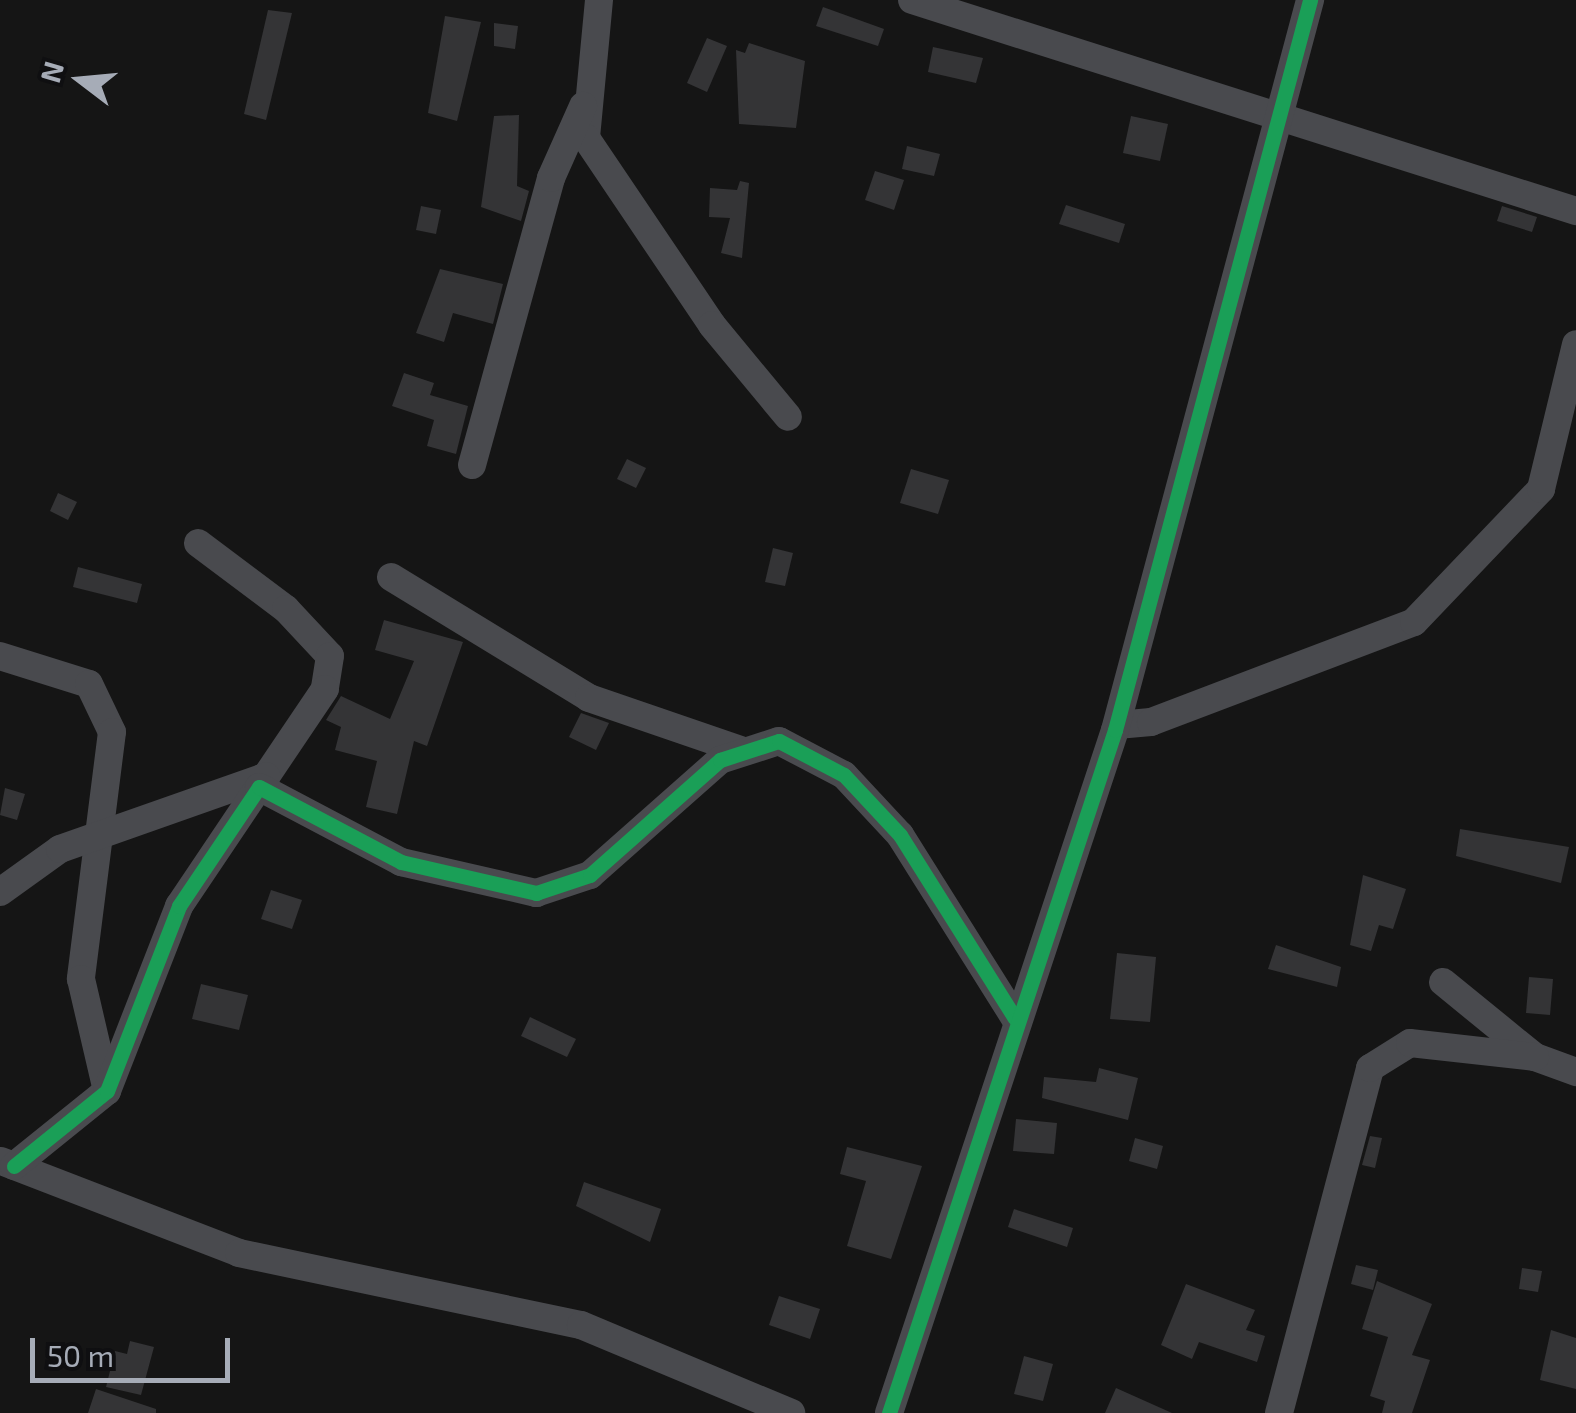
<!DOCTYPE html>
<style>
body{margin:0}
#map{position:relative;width:1576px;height:1413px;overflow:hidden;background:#151515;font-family:"Exo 2",sans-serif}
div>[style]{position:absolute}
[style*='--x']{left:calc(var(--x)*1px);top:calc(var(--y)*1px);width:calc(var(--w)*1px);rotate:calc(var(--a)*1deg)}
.building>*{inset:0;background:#343436}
.minor>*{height:28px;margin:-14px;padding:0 14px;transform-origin:14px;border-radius:14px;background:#494a4e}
.cycleway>*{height:15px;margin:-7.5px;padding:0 7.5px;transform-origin:7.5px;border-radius:7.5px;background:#1a9f57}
span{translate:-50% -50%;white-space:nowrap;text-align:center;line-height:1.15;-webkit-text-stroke:10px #0f0f11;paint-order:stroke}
.north{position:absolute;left:30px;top:30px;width:100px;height:100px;-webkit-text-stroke:8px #0f0f11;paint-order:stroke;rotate:286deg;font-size:28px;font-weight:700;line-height:40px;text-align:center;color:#a6acb7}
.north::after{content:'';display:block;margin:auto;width:35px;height:45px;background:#a6acb7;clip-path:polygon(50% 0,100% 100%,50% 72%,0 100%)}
.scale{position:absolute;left:30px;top:1338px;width:200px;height:45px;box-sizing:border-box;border:5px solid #a6acb7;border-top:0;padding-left:12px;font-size:30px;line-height:35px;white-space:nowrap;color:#a6acb7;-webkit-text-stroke:8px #0f0f11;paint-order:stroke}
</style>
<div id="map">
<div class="building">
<i style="clip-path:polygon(823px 7px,884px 29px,878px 46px,816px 26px)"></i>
<i style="clip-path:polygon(268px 10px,292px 13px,266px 120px,244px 114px)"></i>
<i style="clip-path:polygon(445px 16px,481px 22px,457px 121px,428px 113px)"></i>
<i style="clip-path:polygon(494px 23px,518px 26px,515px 49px,494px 46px)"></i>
<i style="clip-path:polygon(707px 38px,727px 46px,707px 92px,687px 83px)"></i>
<i style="clip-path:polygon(749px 43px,805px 61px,796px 128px,739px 124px,736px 50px,745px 53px)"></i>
<i style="clip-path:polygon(933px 47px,983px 58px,976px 83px,928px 72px)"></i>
<i style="clip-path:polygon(519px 115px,517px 186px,529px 191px,521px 221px,481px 207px,494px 116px)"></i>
<i style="clip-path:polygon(1131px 116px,1168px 124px,1160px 161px,1123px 153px)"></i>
<i style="clip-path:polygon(907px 146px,940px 154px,934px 176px,902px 169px)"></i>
<i style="clip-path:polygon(875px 171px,904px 180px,894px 210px,865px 200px)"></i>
<i style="clip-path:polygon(740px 181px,749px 183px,742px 258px,721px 253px,730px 218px,709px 217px,710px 188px,737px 190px)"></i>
<i style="clip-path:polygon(1066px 205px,1125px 224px,1119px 243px,1059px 224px)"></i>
<i style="clip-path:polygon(421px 206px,441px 210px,436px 234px,416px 230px)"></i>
<i style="clip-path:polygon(1502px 206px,1537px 217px,1532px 232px,1497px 221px)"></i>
<i style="clip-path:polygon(440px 269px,503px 284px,493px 324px,453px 313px,444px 342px,416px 333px)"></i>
<i style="clip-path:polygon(404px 373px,434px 383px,430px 395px,468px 406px,456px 454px,427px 446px,434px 420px,392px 406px)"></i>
<i style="clip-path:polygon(627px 459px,646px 468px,636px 488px,617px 479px)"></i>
<i style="clip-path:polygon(911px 469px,949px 480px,938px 514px,900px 503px)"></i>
<i style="clip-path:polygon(58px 493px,77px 502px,68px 520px,50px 511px)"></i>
<i style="clip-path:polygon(773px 548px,793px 553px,785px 586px,765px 582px)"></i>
<i style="clip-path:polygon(78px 567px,142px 584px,137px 603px,73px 587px)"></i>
<i style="clip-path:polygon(384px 620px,463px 642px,427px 746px,414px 741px,397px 814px,366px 807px,377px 761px,335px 750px,341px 727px,326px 720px,341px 696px,390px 719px,414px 661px,375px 650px)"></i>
<i style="clip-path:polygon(581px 713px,609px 723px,596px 750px,569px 737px)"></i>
<i style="clip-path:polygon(5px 788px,25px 794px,17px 820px,0 815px)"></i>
<i style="clip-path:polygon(1460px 829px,1569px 847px,1561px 883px,1456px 856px)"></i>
<i style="clip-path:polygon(1363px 875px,1406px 889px,1393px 929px,1379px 925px,1371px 951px,1350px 945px)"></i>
<i style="clip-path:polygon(271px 890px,302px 900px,292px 929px,261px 919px)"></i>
<i style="clip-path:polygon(1276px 945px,1341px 967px,1337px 987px,1268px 969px)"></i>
<i style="clip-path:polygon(1117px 953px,1156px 957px,1150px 1022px,1110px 1019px)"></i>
<i style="clip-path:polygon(1529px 977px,1553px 979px,1550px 1015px,1526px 1013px)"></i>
<i style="clip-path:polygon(201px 984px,248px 995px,239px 1030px,192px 1019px)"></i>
<i style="clip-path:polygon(530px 1017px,576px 1039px,567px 1057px,521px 1036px)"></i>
<i style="clip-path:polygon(1099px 1068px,1138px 1078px,1128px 1120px,1042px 1098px,1044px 1077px,1096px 1082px)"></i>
<i style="clip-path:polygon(1016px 1119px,1057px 1123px,1054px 1154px,1013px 1151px)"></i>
<i style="clip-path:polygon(1370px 1136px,1382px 1138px,1375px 1168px,1362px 1165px)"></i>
<i style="clip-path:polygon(1135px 1138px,1163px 1146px,1157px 1169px,1129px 1161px)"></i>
<i style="clip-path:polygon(847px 1147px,922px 1166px,891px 1259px,847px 1246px,866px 1181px,840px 1174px)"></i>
<i style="clip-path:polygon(584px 1182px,661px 1209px,650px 1242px,576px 1206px)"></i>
<i style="clip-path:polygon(1014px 1209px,1073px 1228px,1067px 1247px,1008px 1227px)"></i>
<i style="clip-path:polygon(1356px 1265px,1378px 1270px,1373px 1290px,1351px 1284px)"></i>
<i style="clip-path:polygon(1522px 1268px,1542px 1271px,1538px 1292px,1519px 1289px)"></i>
<i style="clip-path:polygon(1377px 1281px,1432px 1304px,1412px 1355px,1430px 1360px,1412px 1413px,1382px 1413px,1385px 1401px,1370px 1396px,1388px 1337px,1362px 1329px)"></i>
<i style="clip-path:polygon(1186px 1284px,1255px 1310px,1246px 1330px,1265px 1336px,1257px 1362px,1199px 1342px,1192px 1359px,1161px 1345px)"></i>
<i style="clip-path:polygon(779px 1296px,820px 1309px,810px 1339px,769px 1325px)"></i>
<i style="clip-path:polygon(1551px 1330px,1576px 1338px,1576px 1389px,1540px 1380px)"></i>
<i style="clip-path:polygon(130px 1341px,154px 1347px,141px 1395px,106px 1387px,115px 1351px,127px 1354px)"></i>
<i style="clip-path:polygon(1024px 1356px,1053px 1364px,1043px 1401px,1014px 1394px)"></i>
<i style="clip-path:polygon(1116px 1388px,1172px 1413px,1105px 1413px)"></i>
<i style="clip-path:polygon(96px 1389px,156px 1409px,156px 1413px,88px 1413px)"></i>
</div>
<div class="minor">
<i style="--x:599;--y:0;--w:139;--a:95.4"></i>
<i style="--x:586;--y:138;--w:225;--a:56"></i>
<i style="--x:712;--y:325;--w:119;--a:50.4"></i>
<i style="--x:912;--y:0;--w:697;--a:17.63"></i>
<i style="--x:472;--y:465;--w:298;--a:-74.6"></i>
<i style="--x:551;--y:178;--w:79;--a:-66"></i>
<i style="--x:198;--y:543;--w:110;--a:36.9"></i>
<i style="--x:286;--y:609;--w:64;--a:46.9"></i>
<i style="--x:330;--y:656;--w:33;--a:99"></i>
<i style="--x:325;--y:689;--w:118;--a:124"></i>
<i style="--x:391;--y:577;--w:232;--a:31.4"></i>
<i style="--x:589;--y:698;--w:161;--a:18.9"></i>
<i style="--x:0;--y:656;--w:93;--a:17.5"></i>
<i style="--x:89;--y:684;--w:53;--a:64.4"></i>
<i style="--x:112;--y:732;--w:249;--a:97.2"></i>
<i style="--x:81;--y:979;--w:115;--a:76.9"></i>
<i style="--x:1117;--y:725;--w:34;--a:-5"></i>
<i style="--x:1151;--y:722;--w:281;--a:-20.8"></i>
<i style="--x:1414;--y:622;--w:184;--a:-46.3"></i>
<i style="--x:1541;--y:489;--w:149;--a:-76.4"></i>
<i style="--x:0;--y:892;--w:74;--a:-35.6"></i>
<i style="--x:60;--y:849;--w:219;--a:-19.4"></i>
<i style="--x:1443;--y:982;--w:119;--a:39.2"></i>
<i style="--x:1535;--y:1057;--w:44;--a:20.1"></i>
<i style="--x:1;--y:1161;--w:255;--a:21.1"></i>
<i style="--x:239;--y:1253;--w:349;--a:11.9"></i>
<i style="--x:581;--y:1325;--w:228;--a:22.7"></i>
<i style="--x:14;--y:1166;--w:119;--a:-38.9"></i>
<i style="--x:107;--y:1091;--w:199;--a:-68.7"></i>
<i style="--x:179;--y:906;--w:143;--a:-56.1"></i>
<i style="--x:259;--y:787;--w:161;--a:27.8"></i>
<i style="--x:401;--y:862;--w:139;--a:12.9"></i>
<i style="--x:536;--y:893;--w:57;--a:-18.4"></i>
<i style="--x:590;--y:875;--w:174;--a:-41.5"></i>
<i style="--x:720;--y:760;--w:62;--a:-17.9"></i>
<i style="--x:779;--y:741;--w:73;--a:27.6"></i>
<i style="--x:844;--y:775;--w:82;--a:47"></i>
<i style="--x:900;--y:835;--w:216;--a:57.9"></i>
<i style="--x:889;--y:1413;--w:719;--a:-71.69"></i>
<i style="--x:1115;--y:730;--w:756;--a:-75.04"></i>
<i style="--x:1279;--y:1413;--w:357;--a:-75.2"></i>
<i style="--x:1370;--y:1068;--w:47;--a:-32"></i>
<i style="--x:1410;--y:1043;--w:126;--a:6.4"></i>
</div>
<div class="cycleway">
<i style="--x:14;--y:1166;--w:119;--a:-38.9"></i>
<i style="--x:107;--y:1091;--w:199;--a:-68.7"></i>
<i style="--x:179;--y:906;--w:143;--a:-56.1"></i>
<i style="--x:259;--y:787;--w:161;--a:27.8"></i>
<i style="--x:401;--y:862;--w:139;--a:12.9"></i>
<i style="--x:536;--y:893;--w:57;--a:-18.4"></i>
<i style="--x:590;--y:875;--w:174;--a:-41.5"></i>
<i style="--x:720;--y:760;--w:62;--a:-17.9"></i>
<i style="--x:779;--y:741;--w:73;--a:27.6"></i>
<i style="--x:844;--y:775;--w:82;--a:47"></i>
<i style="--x:900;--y:835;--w:216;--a:57.9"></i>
<i style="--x:889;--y:1413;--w:719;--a:-71.69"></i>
<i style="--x:1115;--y:730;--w:756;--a:-75.04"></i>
</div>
<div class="north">N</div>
<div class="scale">50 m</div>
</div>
